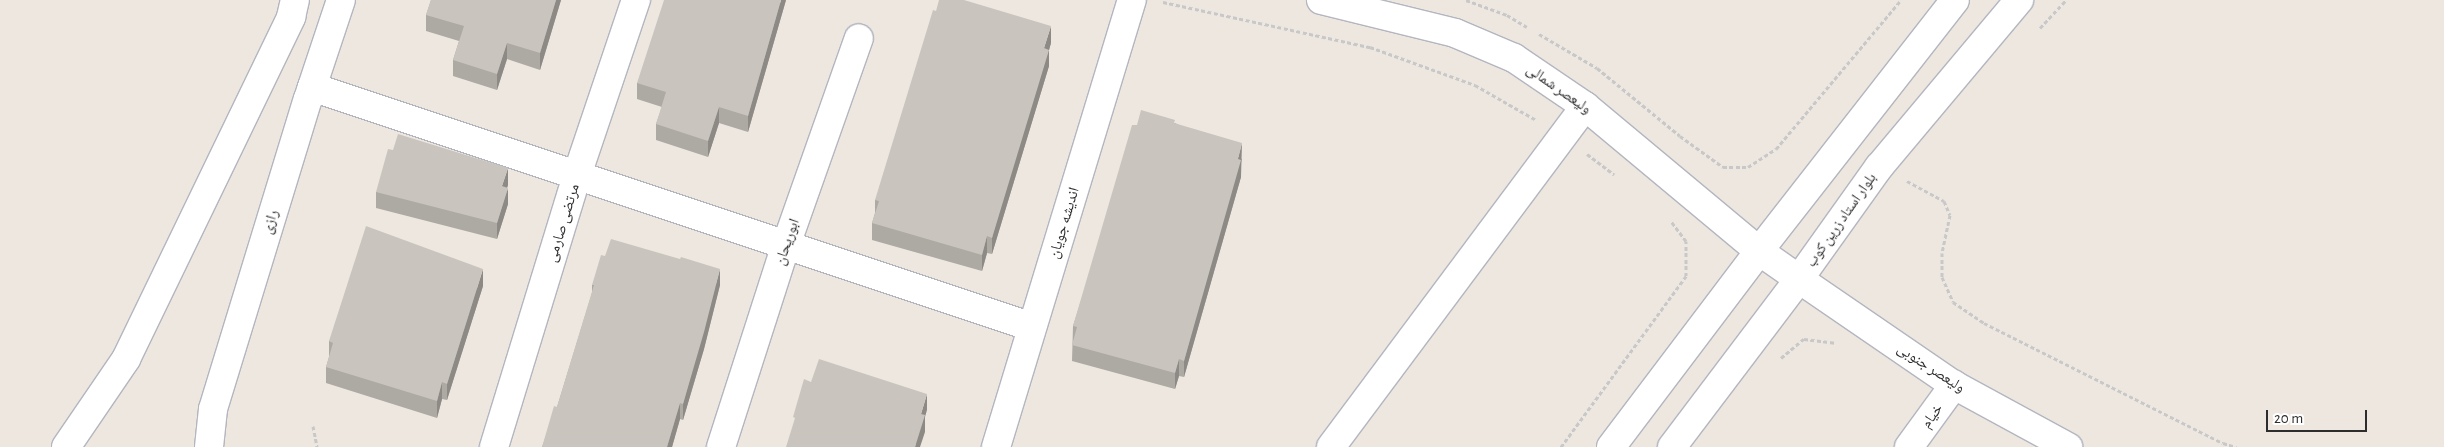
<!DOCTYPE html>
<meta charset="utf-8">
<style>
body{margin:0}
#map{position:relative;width:2444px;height:447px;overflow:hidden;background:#ede7e0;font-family:"Alegreya Sans","Noto Naskh Arabic",sans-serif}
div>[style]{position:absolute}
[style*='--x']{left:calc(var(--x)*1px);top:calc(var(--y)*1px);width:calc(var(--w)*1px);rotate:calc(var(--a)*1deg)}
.path>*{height:3px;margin-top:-1.5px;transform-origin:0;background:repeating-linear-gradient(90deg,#c8c8c8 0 4px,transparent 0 6.5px)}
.roads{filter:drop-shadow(1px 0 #b3b6bf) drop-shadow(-1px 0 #b3b6bf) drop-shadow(0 1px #b3b6bf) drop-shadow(0 -1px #b3b6bf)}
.minor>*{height:28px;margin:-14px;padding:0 14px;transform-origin:14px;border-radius:14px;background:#fff}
.tertiary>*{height:28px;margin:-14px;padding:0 14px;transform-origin:14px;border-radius:14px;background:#fff}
.wall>*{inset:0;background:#ada9a3}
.shaded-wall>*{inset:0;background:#8d8a85}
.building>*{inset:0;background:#c9c5be}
span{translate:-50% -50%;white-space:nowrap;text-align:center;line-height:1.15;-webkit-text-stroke:4px #fff;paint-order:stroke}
.street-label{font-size:15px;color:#2d2d2d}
.scale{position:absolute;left:2266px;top:410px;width:101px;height:22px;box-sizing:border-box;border:2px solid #2d2d2d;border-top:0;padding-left:6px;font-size:15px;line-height:18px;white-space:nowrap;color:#2d2d2d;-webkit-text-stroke:4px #fff;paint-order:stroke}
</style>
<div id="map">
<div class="path">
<i style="--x:1466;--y:0;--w:44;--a:20.1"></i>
<i style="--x:1507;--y:15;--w:23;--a:31"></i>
<i style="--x:1163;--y:2;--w:212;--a:12.3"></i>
<i style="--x:1370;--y:47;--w:112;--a:19.9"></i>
<i style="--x:1475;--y:85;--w:70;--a:29.8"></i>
<i style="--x:2040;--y:28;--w:38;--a:-47"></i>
<i style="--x:1539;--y:34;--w:67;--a:30.4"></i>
<i style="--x:1597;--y:68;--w:107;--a:39.3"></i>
<i style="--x:1680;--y:136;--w:53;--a:35.8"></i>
<i style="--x:1723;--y:167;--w:25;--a:0"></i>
<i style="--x:1748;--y:167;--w:33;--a:-33"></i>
<i style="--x:1776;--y:149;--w:194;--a:-50"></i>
<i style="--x:1587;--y:154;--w:34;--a:37"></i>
<i style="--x:1907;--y:181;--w:42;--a:28.4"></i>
<i style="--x:1944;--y:201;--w:15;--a:67"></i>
<i style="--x:1950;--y:215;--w:39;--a:102"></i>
<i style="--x:1942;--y:253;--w:24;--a:90"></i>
<i style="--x:1942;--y:277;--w:27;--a:66"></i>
<i style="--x:1953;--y:302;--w:37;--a:34"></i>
<i style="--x:1984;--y:323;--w:267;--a:26.7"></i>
<i style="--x:2223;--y:443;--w:14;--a:17"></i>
<i style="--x:1781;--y:358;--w:30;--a:-40"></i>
<i style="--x:1804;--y:339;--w:31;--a:7"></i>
<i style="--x:313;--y:426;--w:21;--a:79"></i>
<i style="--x:1561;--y:447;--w:212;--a:-53.8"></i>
<i style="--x:1686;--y:276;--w:35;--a:-90"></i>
<i style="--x:1686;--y:241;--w:25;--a:-127"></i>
</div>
<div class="roads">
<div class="minor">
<i style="--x:312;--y:87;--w:759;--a:18.43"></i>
<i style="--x:66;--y:447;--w:107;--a:-55.7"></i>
<i style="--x:126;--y:359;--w:380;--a:-64.2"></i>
<i style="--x:291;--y:17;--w:17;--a:-77"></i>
<i style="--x:494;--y:447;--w:284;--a:-73"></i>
<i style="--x:577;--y:175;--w:185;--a:-71.4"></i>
<i style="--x:721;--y:447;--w:212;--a:-72.2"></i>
<i style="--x:786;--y:245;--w:219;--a:-70.6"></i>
<i style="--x:996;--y:447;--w:467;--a:-73.1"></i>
<i style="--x:1331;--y:447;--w:425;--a:-53.3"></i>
<i style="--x:1909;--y:447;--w:77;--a:-54"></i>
</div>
<div class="tertiary">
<i style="--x:1321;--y:0;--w:138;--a:13.8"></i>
<i style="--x:1455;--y:33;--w:64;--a:23"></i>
<i style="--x:1514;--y:58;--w:86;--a:34.1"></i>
<i style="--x:1585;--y:106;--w:226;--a:39.8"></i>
<i style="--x:1759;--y:251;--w:49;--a:35"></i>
<i style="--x:1799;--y:279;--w:188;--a:34.4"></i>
<i style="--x:1954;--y:385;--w:130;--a:28.5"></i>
<i style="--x:209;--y:447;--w:38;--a:-84"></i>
<i style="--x:213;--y:409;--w:324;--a:-73"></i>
<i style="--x:308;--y:99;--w:104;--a:-71.6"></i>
<i style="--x:1611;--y:447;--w:246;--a:-52.9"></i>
<i style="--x:1759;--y:251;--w:318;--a:-52"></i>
<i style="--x:1672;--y:447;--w:211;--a:-52.9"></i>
<i style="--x:1799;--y:279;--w:138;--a:-54.5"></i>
<i style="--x:1879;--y:167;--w:218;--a:-50"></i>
</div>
</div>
<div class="wall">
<i style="clip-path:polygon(431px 0,561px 0,540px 70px,507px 59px,497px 90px,453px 76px,453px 60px,459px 41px,426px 31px,426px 15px)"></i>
<i style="clip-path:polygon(786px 0,748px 132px,719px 123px,708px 157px,656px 140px,656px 124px,662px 107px,637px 99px,637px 83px)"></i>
<i style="clip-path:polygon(1051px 43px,1049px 50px,1049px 66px,992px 254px,987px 253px,982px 271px,872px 240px,872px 223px,875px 213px,875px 200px)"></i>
<i style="clip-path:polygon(1175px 123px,1242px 159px,1241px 163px,1241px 177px,1184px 377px,1179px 376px,1175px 389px,1072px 361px,1073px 326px,1137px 125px)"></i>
<i style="clip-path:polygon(508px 185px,507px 188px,508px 204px,497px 239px,376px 208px,376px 192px)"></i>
<i style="clip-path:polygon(592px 285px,720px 285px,704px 349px,683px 420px,680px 419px,672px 447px,542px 447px,557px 407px,592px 293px)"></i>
<i style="clip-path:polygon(483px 286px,447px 400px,442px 399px,437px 418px,326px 383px,326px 367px,329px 357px,329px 341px)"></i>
</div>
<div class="shaded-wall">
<i style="clip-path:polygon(556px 0,561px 0,540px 70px,540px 53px)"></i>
<i style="clip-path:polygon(781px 0,786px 0,748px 132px,748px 116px)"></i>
<i style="clip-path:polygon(1051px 26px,1051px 43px,1049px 50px,1049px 66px,992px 254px,992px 238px,1044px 48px)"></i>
<i style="clip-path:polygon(507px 43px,507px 59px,497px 90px,497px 74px)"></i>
<i style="clip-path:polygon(719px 107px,719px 123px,708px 157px,708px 141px)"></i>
<i style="clip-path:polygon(1242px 143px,1241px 177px,1184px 377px,1184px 361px)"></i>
<i style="clip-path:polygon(508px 168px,508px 185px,502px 202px,502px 186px)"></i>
<i style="clip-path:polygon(508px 188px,508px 204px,497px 239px,497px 223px)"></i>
<i style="clip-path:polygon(987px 236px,987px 253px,982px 271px,982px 255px)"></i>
<i style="clip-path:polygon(483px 269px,483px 286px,447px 400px,447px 384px)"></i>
<i style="clip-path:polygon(720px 269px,720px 285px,704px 349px,683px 420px,683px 404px)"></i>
<i style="clip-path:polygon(1179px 359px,1179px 376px,1175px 389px,1175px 373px)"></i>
<i style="clip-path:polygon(442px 382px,442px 399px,437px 418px,437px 401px)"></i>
<i style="clip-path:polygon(927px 394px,927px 410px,925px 417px,925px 432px,920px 447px,915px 447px,921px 414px)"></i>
<i style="clip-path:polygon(680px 403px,680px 419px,672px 447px,667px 447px)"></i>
</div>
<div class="building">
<i style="clip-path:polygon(431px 0,556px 0,540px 53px,507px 43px,497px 74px,453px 60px,464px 26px,426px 15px)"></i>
<i style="clip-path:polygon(664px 0,781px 0,748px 116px,719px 107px,708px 141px,656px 124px,666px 92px,637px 83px)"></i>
<i style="clip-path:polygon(939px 0,964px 0,1051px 26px,1044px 48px,1049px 50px,992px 238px,987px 236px,982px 255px,872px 223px,879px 201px,875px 200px,933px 10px,936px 11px)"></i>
<i style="clip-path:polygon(1141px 110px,1175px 120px,1174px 123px,1242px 143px,1238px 159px,1241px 160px,1184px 361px,1179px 359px,1175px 373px,1072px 345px,1077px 327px,1073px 326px,1132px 125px,1137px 125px)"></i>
<i style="clip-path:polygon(398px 134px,508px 168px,502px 186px,508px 188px,497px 223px,376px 192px,388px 149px,393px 150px)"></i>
<i style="clip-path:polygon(366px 226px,483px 269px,447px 384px,442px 382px,437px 401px,326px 367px,333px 343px,329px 341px)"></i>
<i style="clip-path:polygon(611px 239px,680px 259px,681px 257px,720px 269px,704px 332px,683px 404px,680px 403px,667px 447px,542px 447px,554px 406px,557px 407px,594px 285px,592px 285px,601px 255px,605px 256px)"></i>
<i style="clip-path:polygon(819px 359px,927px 394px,921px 414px,925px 415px,915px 447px,786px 447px,795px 418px,793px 417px,804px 379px,811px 382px)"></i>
</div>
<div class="street-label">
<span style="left:1559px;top:89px;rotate:35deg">ولیعصر شمالی</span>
<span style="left:1841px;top:220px;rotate:-55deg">بلوار استاد زرین کوب</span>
<span style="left:270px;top:222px;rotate:-73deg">رازی</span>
<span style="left:563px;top:223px;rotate:-73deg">مرتضی صارمی</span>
<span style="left:1064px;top:223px;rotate:-73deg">اندیشه جویان</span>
<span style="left:787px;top:242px;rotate:-71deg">ابوریحان</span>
<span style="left:1931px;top:368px;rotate:33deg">ولیعصر جنوبی</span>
<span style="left:1932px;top:416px;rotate:-54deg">خیام</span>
</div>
<div class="scale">20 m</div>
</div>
